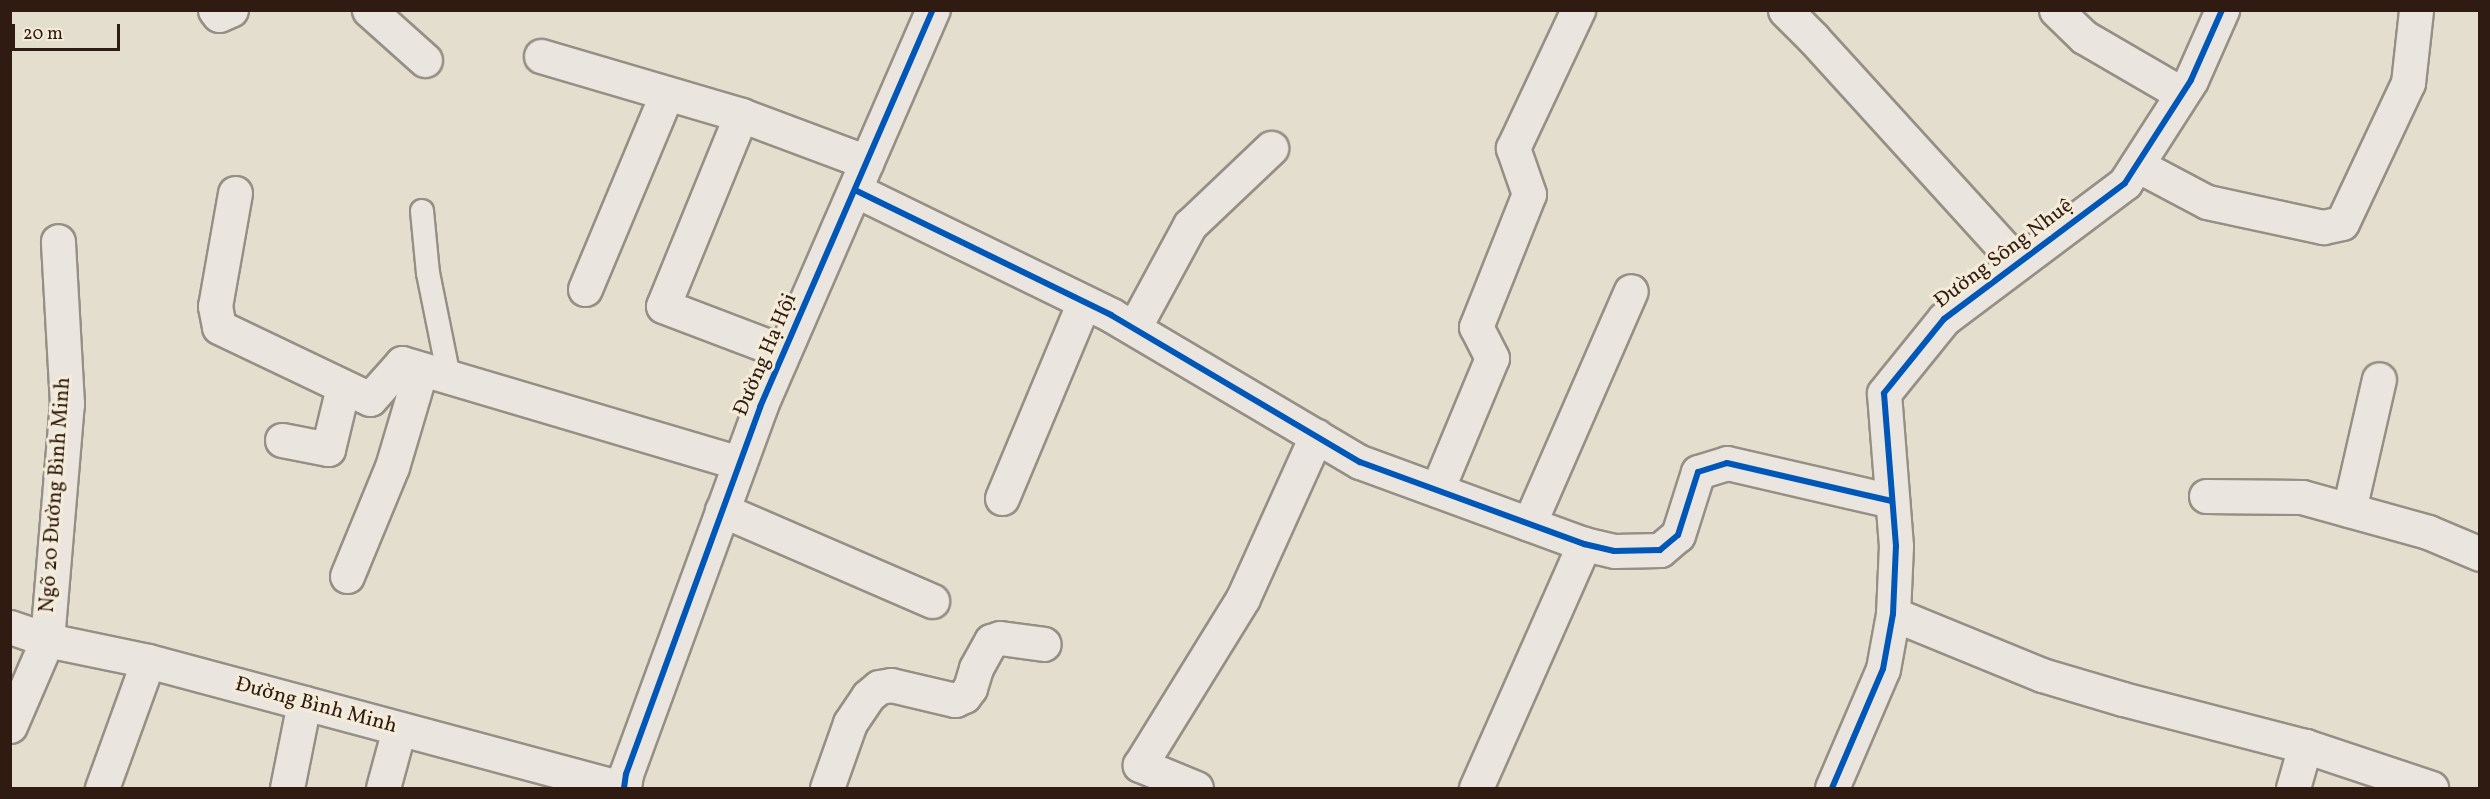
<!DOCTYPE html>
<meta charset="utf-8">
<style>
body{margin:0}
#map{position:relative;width:2490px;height:799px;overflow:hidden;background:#e4dece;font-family:Vollkorn,serif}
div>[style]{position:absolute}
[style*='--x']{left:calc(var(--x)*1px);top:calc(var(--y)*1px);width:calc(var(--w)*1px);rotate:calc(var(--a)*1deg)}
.roads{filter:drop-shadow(2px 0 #958f85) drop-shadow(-2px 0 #958f85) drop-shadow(0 2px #958f85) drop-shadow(0 -2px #958f85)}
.service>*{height:22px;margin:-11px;padding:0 11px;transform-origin:11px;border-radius:11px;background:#eae6df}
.minor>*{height:33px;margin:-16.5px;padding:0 16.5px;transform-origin:16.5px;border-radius:16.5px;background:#eae6df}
.cycleway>*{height:6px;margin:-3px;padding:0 3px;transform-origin:3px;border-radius:3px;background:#0057b8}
span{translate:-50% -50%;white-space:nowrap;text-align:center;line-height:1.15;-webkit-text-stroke:6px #f4ecd9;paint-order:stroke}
.street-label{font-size:21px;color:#301b12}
.frame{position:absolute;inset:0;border:12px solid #301b12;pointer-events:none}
.scale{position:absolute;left:12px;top:24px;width:108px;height:27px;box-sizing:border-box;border:3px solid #301b12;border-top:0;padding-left:8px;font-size:18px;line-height:21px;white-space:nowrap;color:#301b12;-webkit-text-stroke:4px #f4ecd9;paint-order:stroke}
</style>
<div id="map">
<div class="roads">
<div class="service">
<i style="--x:422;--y:211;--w:62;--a:84.5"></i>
<i style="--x:428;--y:273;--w:106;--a:78.6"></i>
</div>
<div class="minor">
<i style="--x:215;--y:10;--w:6;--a:51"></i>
<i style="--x:219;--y:15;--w:13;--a:-23"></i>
<i style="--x:369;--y:10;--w:75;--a:41.8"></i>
<i style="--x:1785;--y:10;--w:40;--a:45"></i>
<i style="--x:1813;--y:38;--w:304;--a:47.7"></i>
<i style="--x:2056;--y:10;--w:39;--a:44"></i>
<i style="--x:2084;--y:37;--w:113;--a:30.2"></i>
<i style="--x:541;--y:56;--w:209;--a:16.4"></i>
<i style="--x:741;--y:115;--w:134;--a:20.5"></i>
<i style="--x:741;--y:115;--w:206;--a:112.2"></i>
<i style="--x:663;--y:306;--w:129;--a:20.8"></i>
<i style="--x:2137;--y:165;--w:79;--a:27.9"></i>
<i style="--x:2207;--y:202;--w:119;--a:12.2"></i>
<i style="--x:2323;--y:227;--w:19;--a:-12"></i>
<i style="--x:2342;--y:223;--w:155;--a:-64.8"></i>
<i style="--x:2408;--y:83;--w:73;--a:-83.7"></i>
<i style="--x:855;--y:190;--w:285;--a:26"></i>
<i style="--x:1111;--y:315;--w:289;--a:30.6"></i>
<i style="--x:1360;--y:462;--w:239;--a:20.1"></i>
<i style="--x:1584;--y:544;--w:31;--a:13"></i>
<i style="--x:1614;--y:551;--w:46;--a:-1.2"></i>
<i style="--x:1660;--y:550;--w:23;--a:-40"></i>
<i style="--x:1678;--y:535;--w:66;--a:-72.4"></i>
<i style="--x:1698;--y:472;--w:30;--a:-17"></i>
<i style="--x:1727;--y:463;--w:169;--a:13"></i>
<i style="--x:235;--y:193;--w:115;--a:100"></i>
<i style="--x:215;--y:306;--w:21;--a:79"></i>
<i style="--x:219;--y:327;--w:167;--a:25.5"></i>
<i style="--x:370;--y:399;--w:48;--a:-48.4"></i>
<i style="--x:402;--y:363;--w:352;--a:16.5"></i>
<i style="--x:585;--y:289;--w:212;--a:-67.3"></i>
<i style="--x:1134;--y:328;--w:117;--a:-61.5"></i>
<i style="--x:1190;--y:225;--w:112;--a:-43.5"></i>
<i style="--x:282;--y:440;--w:47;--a:11.1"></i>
<i style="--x:328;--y:449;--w:64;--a:-76.4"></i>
<i style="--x:1437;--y:490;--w:143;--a:-67.4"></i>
<i style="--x:1492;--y:358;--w:35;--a:-117"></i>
<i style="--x:1476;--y:327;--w:143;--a:-68.3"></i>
<i style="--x:1529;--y:194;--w:49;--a:-109.2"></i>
<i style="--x:1513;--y:148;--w:153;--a:-64.8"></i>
<i style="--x:2206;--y:496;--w:96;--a:0.6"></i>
<i style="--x:2302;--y:497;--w:131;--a:15.5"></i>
<i style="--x:2428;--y:532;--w:56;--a:22.9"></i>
<i style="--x:1002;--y:498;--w:212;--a:-67.3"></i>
<i style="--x:722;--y:510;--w:229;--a:23.4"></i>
<i style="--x:2349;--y:510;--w:134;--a:-77.1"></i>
<i style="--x:1529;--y:524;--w:254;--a:-66.4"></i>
<i style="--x:347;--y:576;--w:118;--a:-67.6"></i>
<i style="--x:392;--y:467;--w:102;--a:-73.5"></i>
<i style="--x:1893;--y:614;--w:161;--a:22.3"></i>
<i style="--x:2042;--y:675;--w:84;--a:16.5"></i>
<i style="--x:2123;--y:699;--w:188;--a:14.5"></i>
<i style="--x:2305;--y:746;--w:133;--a:18.4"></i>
<i style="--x:10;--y:627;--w:39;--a:19"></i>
<i style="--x:47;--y:640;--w:103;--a:11.7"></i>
<i style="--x:148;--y:661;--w:490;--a:15"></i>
<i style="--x:10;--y:726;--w:94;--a:-66.7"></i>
<i style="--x:47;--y:640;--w:237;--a:-85.2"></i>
<i style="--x:67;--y:404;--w:163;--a:-93.2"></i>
<i style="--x:102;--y:788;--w:135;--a:-70.1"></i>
<i style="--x:287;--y:788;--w:87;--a:-78.7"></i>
<i style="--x:383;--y:788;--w:61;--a:-74.8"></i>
<i style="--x:624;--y:788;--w:14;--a:-82"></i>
<i style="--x:626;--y:774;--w:391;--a:-69.9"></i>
<i style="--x:760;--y:407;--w:433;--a:-66.5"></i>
<i style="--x:827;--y:788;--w:69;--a:-70.5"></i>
<i style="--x:850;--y:723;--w:32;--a:-56"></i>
<i style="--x:868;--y:696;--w:14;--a:-39"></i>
<i style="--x:879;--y:687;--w:12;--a:-9"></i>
<i style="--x:891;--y:685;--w:66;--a:13.2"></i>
<i style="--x:955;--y:700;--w:10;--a:-24"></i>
<i style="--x:964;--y:696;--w:10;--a:-53"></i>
<i style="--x:970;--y:688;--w:21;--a:-73"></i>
<i style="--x:976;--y:668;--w:31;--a:-61"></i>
<i style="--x:991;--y:641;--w:9;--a:-18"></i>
<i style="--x:1000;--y:638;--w:44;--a:7.8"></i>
<i style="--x:1196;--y:788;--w:61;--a:-157.7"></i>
<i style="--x:1140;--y:765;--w:196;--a:-58.3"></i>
<i style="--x:1243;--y:598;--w:178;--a:-65.7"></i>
<i style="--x:1476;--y:788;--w:267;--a:-66.1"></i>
<i style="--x:1832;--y:788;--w:129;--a:-66.8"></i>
<i style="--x:1883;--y:669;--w:56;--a:-79.7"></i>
<i style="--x:1893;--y:614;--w:68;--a:-87.5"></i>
<i style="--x:1896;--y:546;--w:153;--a:-94.5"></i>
<i style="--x:1884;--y:393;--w:95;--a:-51"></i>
<i style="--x:1944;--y:319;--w:226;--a:-36.9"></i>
<i style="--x:2125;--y:183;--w:122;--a:-57.3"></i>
<i style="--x:2191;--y:80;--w:77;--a:-66.1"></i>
<i style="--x:2293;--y:788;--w:44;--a:-74.1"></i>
</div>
</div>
<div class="cycleway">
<i style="--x:855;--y:190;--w:285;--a:26"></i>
<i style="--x:1111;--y:315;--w:289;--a:30.6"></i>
<i style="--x:1360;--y:462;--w:239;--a:20.1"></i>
<i style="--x:1584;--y:544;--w:31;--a:13"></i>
<i style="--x:1614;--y:551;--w:46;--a:-1.2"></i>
<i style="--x:1660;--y:550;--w:23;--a:-40"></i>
<i style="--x:1678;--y:535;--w:66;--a:-72.4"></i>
<i style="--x:1698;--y:472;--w:30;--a:-17"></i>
<i style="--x:1727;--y:463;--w:169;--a:13"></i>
<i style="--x:624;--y:788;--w:14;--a:-82"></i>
<i style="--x:626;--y:774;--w:391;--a:-69.9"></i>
<i style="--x:760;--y:407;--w:433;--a:-66.5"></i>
<i style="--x:1832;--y:788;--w:129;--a:-66.8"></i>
<i style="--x:1883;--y:669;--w:56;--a:-79.7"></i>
<i style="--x:1893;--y:614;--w:68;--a:-87.5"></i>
<i style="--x:1896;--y:546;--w:153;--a:-94.5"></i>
<i style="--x:1884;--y:393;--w:95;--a:-51"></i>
<i style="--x:1944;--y:319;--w:226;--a:-36.9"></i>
<i style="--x:2125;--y:183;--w:122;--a:-57.3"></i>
<i style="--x:2191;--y:80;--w:77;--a:-66.1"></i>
</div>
<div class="street-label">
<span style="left:2004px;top:254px;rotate:-37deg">Đường Sông Nhuệ</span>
<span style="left:766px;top:355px;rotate:-67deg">Đường Hạ Hội</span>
<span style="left:56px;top:495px;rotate:-86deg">Ngõ 20 Đường Bình Minh</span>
<span style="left:316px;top:706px;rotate:15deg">Đường Bình Minh</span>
</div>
<div class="frame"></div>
<div class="scale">20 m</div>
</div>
